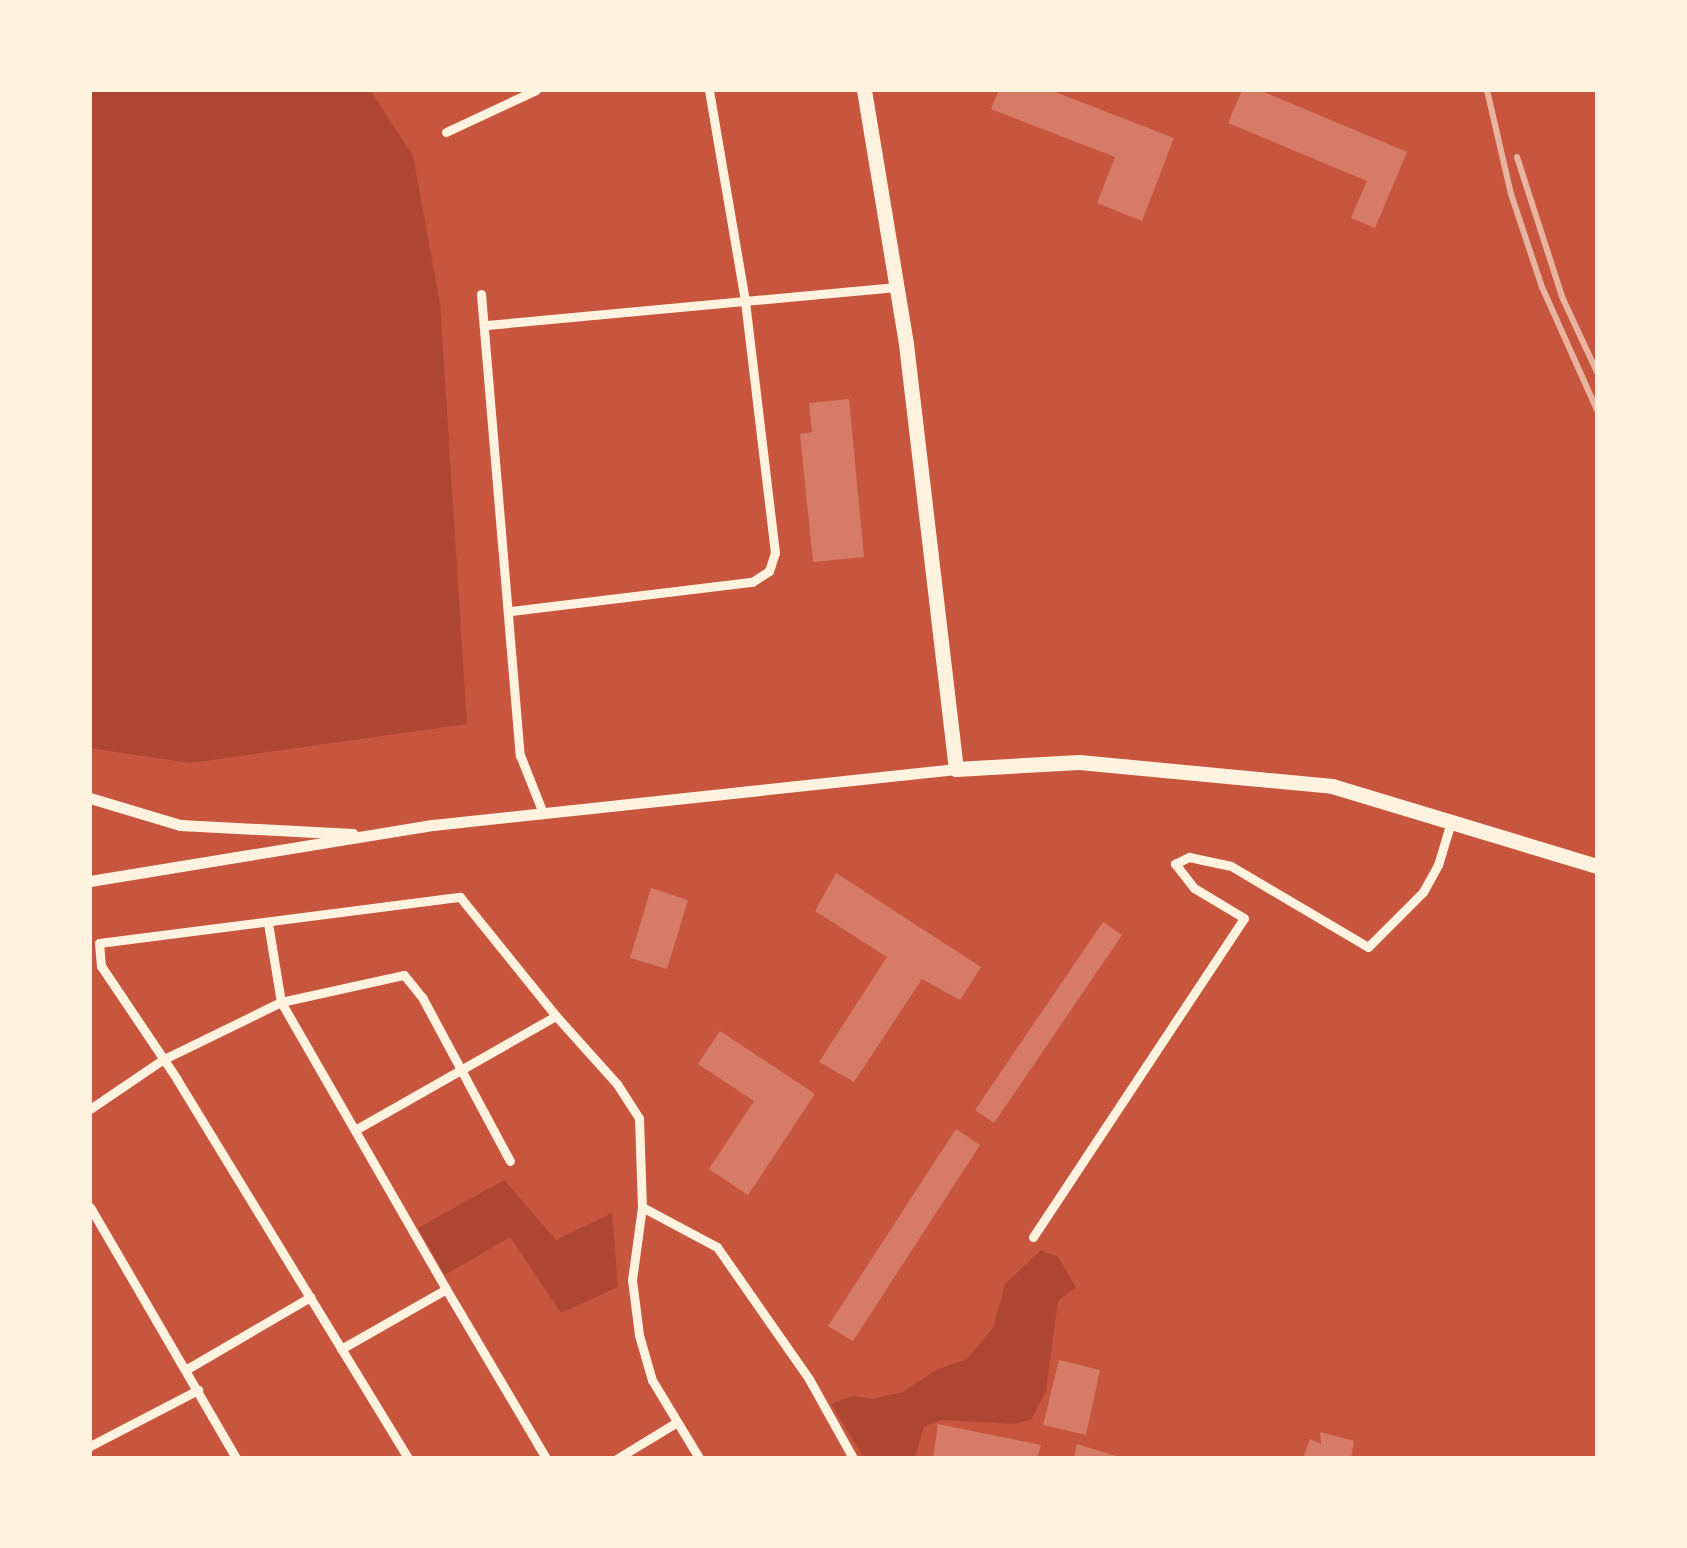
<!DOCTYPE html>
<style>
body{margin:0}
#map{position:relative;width:1687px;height:1548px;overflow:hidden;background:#c8553d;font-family:Figtree,sans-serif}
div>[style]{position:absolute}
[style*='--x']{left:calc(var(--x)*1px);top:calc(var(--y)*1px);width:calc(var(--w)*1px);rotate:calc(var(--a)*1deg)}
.green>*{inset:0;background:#ae4732}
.building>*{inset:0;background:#d67c66}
.minor>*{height:9px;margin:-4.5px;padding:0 4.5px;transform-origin:4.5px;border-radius:4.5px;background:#fff3e0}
.tertiary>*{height:11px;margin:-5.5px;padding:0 5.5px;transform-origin:5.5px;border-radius:5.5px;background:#fff3e0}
.primary>*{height:15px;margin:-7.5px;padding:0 7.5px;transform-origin:7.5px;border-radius:7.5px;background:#fff3e0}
.rail>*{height:6px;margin:-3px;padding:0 3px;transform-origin:3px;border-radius:3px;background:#e9b49f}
span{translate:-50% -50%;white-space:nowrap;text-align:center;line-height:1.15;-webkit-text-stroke:10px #fff3e0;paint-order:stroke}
.frame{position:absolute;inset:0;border:92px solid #fff3e0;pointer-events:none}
</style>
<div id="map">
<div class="green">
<i style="clip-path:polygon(90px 90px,370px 90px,413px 156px,440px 303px,467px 724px,190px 763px,90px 748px)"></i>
<i style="clip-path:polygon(504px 1180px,556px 1240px,612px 1213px,618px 1287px,561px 1313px,510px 1237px,445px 1275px,418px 1228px)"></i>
<i style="clip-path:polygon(1041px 1250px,1058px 1257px,1076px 1287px,1058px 1301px,1046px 1391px,1031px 1420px,1013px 1424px,941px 1420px,924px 1427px,915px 1458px,864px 1458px,831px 1404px,853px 1396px,872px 1399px,903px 1392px,938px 1369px,967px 1359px,993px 1328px,1005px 1284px)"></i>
</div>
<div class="building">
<i style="clip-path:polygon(999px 90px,1050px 90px,1174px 138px,1142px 221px,1097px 203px,1115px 157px,991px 109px)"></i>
<i style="clip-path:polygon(1242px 90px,1259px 90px,1407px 152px,1375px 228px,1351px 218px,1367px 181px,1228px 123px)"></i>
<i style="clip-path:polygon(849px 399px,864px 557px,813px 562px,800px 434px,812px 432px,809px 403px)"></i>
<i style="clip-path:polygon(836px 873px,981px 967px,960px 1000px,922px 979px,854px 1082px,819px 1062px,887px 957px,815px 911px)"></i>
<i style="clip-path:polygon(651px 888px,688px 900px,667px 969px,630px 958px)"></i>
<i style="clip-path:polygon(1103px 922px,1122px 935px,994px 1123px,975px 1110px)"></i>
<i style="clip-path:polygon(720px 1031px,815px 1094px,748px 1195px,709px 1169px,754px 1101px,698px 1064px)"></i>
<i style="clip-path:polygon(956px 1129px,980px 1145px,853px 1341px,828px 1326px)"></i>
<i style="clip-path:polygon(1059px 1360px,1100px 1370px,1086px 1435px,1043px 1425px)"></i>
<i style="clip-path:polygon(938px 1424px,1041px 1445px,1037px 1458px,933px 1458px)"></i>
<i style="clip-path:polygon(1320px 1432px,1354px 1441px,1351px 1458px,1303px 1458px,1310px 1439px,1321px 1444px)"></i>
<i style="clip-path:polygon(1077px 1444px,1119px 1457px,1119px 1458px,1074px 1458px)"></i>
</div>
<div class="minor">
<i style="--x:446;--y:132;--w:99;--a:-25"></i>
<i style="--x:481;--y:294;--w:463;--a:85.2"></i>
<i style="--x:520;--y:755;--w:62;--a:68.4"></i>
<i style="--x:487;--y:325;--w:411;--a:-5.3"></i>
<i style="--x:511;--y:611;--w:243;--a:-6.9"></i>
<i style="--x:752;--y:582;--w:20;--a:-33"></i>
<i style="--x:769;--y:571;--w:19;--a:-72"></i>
<i style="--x:775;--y:553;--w:254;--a:-96.8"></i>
<i style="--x:745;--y:301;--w:214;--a:-99.7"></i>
<i style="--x:268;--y:923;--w:80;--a:80.7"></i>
<i style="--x:281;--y:1002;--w:331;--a:60.1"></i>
<i style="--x:90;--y:1109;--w:87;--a:-34.2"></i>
<i style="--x:162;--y:1060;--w:132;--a:-26"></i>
<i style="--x:281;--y:1002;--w:126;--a:-12.4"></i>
<i style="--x:404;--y:975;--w:28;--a:51"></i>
<i style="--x:422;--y:997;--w:186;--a:61.8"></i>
<i style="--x:355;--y:1130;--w:231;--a:-29.6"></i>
<i style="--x:90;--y:1207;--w:290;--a:59.8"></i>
<i style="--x:642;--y:1207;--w:85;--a:28.1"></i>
<i style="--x:717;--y:1247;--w:161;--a:55.1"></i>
<i style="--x:809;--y:1379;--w:90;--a:60.9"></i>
<i style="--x:1033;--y:1237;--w:382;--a:-56.5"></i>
<i style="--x:1244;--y:918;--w:58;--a:-149"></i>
<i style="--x:1194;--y:888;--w:31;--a:-128"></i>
<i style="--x:1175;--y:864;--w:16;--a:-27"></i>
<i style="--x:1189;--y:857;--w:43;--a:12.1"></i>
<i style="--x:1231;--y:866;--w:159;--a:30.6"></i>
<i style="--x:1368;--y:947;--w:78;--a:-45"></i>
<i style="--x:1423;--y:892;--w:31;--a:-61"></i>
<i style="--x:1438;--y:865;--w:45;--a:-73.2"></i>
<i style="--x:341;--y:1349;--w:121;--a:-29.7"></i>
<i style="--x:446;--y:1289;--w:196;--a:59.4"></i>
<i style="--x:187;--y:1369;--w:143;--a:-30.3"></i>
<i style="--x:90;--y:1446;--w:122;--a:-27.4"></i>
<i style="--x:408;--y:1458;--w:444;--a:-121.4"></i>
<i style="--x:177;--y:1079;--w:136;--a:-123.9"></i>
<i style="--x:101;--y:966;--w:23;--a:-95"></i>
<i style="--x:99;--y:943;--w:364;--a:-7.3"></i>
<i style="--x:460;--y:897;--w:153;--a:51.1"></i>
<i style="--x:556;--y:1016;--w:91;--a:48.1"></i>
<i style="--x:617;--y:1084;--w:40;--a:57.1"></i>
<i style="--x:639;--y:1118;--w:89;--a:88.1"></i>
<i style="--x:642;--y:1207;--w:74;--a:97.8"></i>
<i style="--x:632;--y:1280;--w:55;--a:82.7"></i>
<i style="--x:639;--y:1335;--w:47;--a:73.9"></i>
<i style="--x:652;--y:1380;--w:91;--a:58.9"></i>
<i style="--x:618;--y:1458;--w:69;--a:-31.4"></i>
</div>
<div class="tertiary">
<i style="--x:90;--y:798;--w:94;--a:16.7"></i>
<i style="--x:180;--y:825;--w:173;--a:3"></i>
<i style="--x:90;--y:881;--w:348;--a:-9.3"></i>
<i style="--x:433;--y:825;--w:526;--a:-6.11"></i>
</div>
<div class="primary">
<i style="--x:864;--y:90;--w:257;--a:80.6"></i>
<i style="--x:906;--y:344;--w:428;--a:83.3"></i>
<i style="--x:956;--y:769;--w:123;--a:-3.3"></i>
<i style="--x:1079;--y:762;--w:254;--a:5.4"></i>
<i style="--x:1332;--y:786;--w:277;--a:16.8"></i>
</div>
<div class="rail">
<i style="--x:1487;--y:90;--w:107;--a:77"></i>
<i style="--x:1511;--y:194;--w:98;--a:71.6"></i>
<i style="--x:1542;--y:287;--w:135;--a:65.9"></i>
<i style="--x:1517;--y:157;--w:149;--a:72.1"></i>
<i style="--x:1563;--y:299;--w:81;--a:65"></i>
</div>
<div class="frame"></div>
</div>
